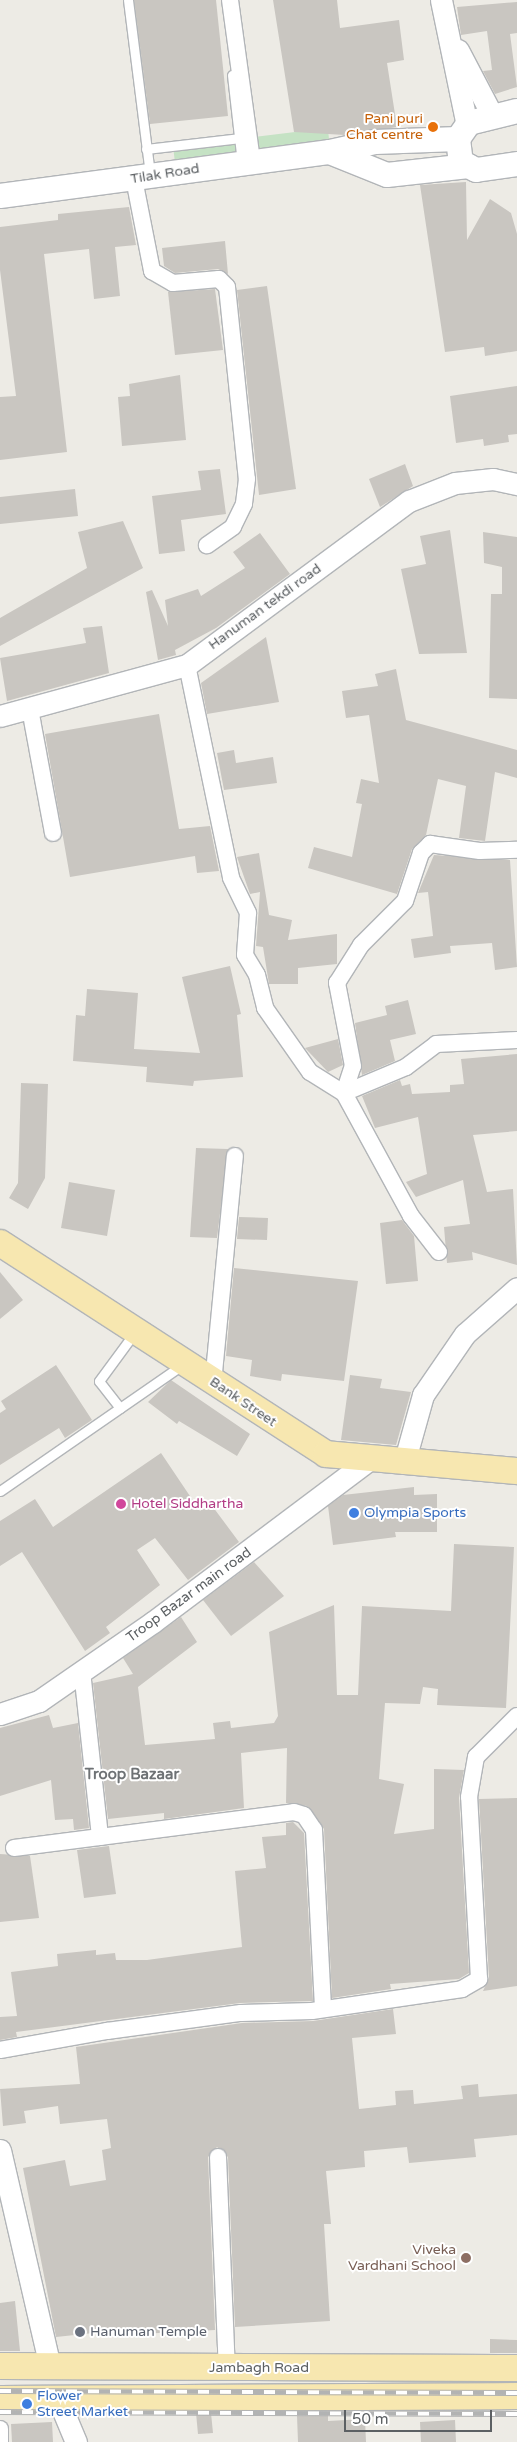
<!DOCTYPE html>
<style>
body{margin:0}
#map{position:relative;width:517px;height:2442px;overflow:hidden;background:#edebe5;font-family:"Varela Round",sans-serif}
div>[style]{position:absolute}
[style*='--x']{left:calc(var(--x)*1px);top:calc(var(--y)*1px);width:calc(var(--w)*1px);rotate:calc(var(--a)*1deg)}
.green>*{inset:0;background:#c5e2c4}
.building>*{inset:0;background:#c9c6c1}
.roads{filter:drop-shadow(1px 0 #b2b5b8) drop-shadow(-1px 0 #b2b5b8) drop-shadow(0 1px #b2b5b8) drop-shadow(0 -1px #b2b5b8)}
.service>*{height:9px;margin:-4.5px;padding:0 4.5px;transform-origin:4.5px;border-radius:4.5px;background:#fff}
.minor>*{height:16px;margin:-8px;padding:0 8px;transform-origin:8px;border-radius:8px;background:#fff}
.tertiary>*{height:21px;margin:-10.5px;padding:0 10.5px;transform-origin:10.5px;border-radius:10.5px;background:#fff}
.secondary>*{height:24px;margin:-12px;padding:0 12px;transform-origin:12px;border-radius:12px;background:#fff}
.primary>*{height:26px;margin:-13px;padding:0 13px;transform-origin:13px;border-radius:13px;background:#f7e7b0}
.rail>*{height:5.5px;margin-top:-2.75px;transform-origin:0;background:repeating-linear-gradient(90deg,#fff 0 11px,#b2b3b3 0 22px);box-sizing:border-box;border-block:1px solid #b2b3b3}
.dots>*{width:14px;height:14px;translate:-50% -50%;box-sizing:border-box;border:2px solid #fff;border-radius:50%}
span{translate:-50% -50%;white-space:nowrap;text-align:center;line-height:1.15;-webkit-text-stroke:4px #fff;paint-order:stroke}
.food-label{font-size:14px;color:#c56008}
.right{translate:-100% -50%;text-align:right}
.street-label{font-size:14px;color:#5c6063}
.hotel-label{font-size:14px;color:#b23c85}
.left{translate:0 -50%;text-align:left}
.shop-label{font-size:14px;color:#366cbe}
.education-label{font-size:14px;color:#785e54}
.worship-label{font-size:14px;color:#5b616d}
.neighbourhood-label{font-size:15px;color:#6e7275;font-weight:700}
.scale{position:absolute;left:344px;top:2410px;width:148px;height:22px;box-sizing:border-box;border:2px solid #5c6063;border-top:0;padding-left:6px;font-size:15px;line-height:18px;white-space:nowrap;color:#5c6063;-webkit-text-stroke:4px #fff;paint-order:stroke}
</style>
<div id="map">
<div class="green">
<i style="clip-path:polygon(328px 128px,330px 152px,176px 170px,173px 147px)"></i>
</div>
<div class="building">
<i style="clip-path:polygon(134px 0,216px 0,228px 116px,150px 124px)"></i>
<i style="clip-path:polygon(273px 0,337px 0,340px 28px,399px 20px,404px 60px,387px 63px,397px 127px,345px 135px,294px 132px)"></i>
<i style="clip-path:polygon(517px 2px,517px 33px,510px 34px,517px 87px,495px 94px,483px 71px,492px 70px,487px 31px,461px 35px,457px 7px)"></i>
<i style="clip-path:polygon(466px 182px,467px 240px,490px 199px,511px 213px,517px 234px,517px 351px,485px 356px,484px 347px,445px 352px,420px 185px)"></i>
<i style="clip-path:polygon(129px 207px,136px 245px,115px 247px,120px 296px,94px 299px,89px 249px,44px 254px,67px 452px,0 460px,0 397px,16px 396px,0 270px,0 227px,58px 220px,58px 214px)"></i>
<i style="clip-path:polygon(225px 241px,228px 274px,218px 269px,175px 273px,164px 266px,162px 248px)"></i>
<i style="clip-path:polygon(267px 286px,296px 489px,259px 495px,237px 290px)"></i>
<i style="clip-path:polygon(215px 289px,223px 350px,175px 355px,168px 292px)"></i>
<i style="clip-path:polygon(180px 375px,186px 440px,122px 446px,118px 397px,130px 396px,129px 384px)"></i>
<i style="clip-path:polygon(517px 386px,517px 434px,508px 435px,509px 442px,484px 446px,483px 439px,456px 443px,450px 396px)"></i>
<i style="clip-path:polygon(405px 464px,413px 486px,380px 507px,369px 479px)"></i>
<i style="clip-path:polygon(220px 469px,226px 514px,181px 520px,185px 551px,159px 554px,152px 496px,201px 490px,198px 471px)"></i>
<i style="clip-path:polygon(75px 489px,78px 516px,0 524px,0 497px)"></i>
<i style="clip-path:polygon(123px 521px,143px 568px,0 646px,0 618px,87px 568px,78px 532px)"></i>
<i style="clip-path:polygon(450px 530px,467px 653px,419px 654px,401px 569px,426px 564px,420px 536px)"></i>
<i style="clip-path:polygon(483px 532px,517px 537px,517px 699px,489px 698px,491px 594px,502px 594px,502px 567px,484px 563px)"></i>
<i style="clip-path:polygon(260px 533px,290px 574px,216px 628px,175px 650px,176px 655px,158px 660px,146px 592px,152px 590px,168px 626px,165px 600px,198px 589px,201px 596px,245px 568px,233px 552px)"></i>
<i style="clip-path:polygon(102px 626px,109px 673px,7px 701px,0 658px,86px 643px,83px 628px)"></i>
<i style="clip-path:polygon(266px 637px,279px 702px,207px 714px,201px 683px)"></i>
<i style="clip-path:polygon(396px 669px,406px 720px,517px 750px,517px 778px,495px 772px,485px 841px,459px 838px,466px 786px,438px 779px,426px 835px,412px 849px,397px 894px,308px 868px,314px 847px,352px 857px,362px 804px,356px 803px,361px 779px,379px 783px,369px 715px,346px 718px,342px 691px,378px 686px,375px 674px)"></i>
<i style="clip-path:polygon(159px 714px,179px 829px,210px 826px,219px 871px,197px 873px,195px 856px,70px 877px,45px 734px)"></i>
<i style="clip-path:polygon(234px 750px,236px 763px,273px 757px,277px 783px,224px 790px,217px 753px)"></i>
<i style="clip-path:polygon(259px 853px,269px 915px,292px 920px,288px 940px,337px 934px,337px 964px,298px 968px,298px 984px,269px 984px,263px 947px,256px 946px,260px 892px,250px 894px,237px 857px)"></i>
<i style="clip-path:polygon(434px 855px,510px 860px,517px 967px,495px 970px,492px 943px,450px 946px,451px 953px,414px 958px,411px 939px,433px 936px,428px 892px,418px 893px)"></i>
<i style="clip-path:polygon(230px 966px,241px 1014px,237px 1015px,243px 1077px,194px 1081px,193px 1086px,146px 1082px,147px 1067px,73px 1061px,76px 1015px,85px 1016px,87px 989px,138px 993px,134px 1049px,200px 1053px,182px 977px)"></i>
<i style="clip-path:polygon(408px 1000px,416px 1034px,390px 1040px,395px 1061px,362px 1075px,355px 1023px,387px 1015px,385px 1006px)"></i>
<i style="clip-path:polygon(338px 1039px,343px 1065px,328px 1072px,305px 1048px)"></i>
<i style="clip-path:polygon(517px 1054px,517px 1131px,473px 1135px,487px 1192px,513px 1189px,517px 1265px,472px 1252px,473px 1260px,447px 1263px,444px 1227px,470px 1224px,463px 1180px,416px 1197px,406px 1182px,427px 1174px,418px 1117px,375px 1128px,362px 1096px,400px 1080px,402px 1086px,410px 1084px,412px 1094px,450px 1092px,450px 1085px,464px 1084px,461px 1059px)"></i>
<i style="clip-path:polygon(21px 1083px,48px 1084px,45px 1178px,28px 1209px,9px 1198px,18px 1183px)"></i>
<i style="clip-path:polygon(196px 1148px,228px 1149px,217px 1238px,190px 1237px)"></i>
<i style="clip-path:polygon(69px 1182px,115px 1190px,107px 1236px,61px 1228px)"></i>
<i style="clip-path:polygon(239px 1217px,268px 1218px,267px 1240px,237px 1239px)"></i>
<i style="clip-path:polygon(402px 1220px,414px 1236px,418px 1281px,386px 1284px,380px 1223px)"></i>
<i style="clip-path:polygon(234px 1268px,358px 1281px,344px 1381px,282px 1374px,281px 1381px,250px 1376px,252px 1360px,226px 1356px)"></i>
<i style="clip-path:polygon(0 1272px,23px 1300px,0 1319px)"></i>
<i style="clip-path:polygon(56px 1365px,92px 1420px,65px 1438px,59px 1428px,0 1465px,0 1413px,6px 1409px,1px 1401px)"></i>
<i style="clip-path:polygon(350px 1375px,382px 1379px,380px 1388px,411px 1392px,396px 1445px,341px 1440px)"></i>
<i style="clip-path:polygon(171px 1380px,250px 1434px,237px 1456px,179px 1421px,177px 1424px,148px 1402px)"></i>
<i style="clip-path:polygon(161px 1453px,200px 1511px,210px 1503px,239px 1542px,188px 1580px,155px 1538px,137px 1550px,160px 1585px,106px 1627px,110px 1633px,85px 1651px,22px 1552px,0 1566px,0 1521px,35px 1499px,53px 1527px)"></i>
<i style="clip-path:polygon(414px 1487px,414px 1495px,437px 1494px,437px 1532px,395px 1532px,396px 1537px,333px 1545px,328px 1506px,343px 1495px)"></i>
<i style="clip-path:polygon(454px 1544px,514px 1547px,506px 1708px,437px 1705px,438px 1689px,423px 1687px,420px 1704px,385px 1703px,379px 1779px,404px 1784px,394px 1834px,434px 1829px,434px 1769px,464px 1770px,459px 1798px,469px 1973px,459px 1979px,390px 1984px,391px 1989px,332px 1998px,324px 1829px,307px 1806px,286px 1803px,287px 1748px,241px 1753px,244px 1808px,164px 1819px,164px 1813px,108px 1819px,93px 1683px,133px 1674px,123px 1658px,181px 1617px,197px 1642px,138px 1687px,145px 1745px,215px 1739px,213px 1723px,230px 1721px,231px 1728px,274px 1723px,278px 1716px,269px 1632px,334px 1605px,337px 1695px,358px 1695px,362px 1606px,451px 1611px)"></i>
<i style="clip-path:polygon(254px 1562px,284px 1596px,231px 1636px,203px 1600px)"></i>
<i style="clip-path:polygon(49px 1715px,53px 1728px,78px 1723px,89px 1828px,74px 1830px,73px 1819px,55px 1820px,51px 1780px,0 1796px,0 1728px)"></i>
<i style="clip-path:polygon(517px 1798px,517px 1986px,483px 1991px,489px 1978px,479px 1799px)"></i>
<i style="clip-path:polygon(293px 1822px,304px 1833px,313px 2001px,240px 2003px,16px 2032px,17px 2037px,0 2040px,0 2017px,17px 2016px,11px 1972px,58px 1966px,57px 1954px,96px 1950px,96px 1955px,115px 1953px,116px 1960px,147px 1960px,242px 1947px,235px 1871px,266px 1868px,262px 1837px,286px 1835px,286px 1823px)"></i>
<i style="clip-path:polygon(109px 1846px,116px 1894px,84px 1898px,77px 1850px)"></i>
<i style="clip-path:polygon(0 1854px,30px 1856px,39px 1918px,0 1922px)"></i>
<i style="clip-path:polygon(393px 2009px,396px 2034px,352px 2038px,359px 2109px,396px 2105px,395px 2091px,413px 2090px,414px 2104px,463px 2099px,461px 2086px,478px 2084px,479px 2097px,517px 2094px,517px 2135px,474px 2139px,476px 2157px,409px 2163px,407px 2147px,364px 2151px,365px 2167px,326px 2171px,331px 2224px,324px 2224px,330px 2321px,235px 2327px,228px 2157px,217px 2147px,208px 2157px,215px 2330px,140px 2334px,140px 2328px,56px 2337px,23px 2168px,65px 2160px,70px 2186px,106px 2180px,102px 2150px,111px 2148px,107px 2119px,60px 2124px,58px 2106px,24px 2111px,26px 2123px,3px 2126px,0 2089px,80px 2084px,76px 2047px,242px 2023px,313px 2021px)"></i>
<i style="clip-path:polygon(15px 2301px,20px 2351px,0 2351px,0 2303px)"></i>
<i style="clip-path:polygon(490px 2339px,517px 2340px,517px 2353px,490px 2353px)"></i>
<i style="clip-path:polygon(196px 2413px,211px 2413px,213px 2433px,198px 2434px)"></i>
<i style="clip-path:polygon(328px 2415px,328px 2421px,365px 2419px,366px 2442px,298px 2442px,297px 2416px)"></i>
<i style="clip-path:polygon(455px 2420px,456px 2442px,421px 2442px,420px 2422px)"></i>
<i style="clip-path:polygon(52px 2422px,53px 2442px,12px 2442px,11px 2424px)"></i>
</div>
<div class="roads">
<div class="service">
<i style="--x:128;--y:0;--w:176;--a:82.8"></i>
<i style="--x:232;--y:75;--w:89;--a:83.5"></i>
<i style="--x:146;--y:149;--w:95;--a:-6.7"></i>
<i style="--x:120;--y:1408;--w:34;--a:-128"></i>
<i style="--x:99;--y:1381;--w:61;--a:-53.7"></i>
<i style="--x:0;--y:1491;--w:221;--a:-34.7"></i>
</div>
<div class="minor">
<i style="--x:230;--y:0;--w:162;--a:82.2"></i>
<i style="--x:134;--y:179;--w:94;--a:78.9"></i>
<i style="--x:152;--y:271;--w:24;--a:30"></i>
<i style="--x:173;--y:283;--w:46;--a:-5"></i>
<i style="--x:219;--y:279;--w:11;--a:45"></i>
<i style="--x:227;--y:287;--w:193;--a:84.1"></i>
<i style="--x:247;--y:479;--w:25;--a:97"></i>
<i style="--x:244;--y:504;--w:25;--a:116"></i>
<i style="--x:233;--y:527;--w:32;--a:145"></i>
<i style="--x:187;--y:665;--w:217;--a:78.3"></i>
<i style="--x:231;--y:878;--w:39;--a:64"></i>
<i style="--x:248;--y:913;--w:42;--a:94.1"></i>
<i style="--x:245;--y:955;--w:23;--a:59"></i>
<i style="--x:257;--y:975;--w:34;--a:76"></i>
<i style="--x:265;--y:1008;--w:78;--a:54.9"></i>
<i style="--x:310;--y:1072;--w:40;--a:32"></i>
<i style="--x:344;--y:1093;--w:67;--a:-22.8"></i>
<i style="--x:406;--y:1067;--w:38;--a:-37"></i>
<i style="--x:436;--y:1044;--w:81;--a:-2.8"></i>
<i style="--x:30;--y:709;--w:126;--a:79.5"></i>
<i style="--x:439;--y:1252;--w:46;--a:-127.9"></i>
<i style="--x:411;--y:1216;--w:140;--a:-118.6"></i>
<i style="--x:344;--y:1093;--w:28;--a:-72"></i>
<i style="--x:353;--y:1066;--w:85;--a:-100.9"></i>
<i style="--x:337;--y:983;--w:45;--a:-57.7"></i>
<i style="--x:361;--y:945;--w:62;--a:-45"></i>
<i style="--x:405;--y:901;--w:51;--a:-71.6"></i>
<i style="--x:421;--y:853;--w:13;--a:-45"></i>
<i style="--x:430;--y:844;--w:50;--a:8"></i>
<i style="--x:480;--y:851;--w:37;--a:-2"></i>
<i style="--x:213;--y:1383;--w:228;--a:-84.5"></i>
<i style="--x:82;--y:1671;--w:167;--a:83.8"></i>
<i style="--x:14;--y:1848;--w:282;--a:-7.3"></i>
<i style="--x:294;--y:1812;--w:10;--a:17"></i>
<i style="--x:304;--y:1815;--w:18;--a:56"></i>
<i style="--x:314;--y:1830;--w:179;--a:87.1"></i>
<i style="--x:0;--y:2050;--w:109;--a:-10.1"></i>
<i style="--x:107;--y:2031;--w:135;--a:-7.7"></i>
<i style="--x:241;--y:2013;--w:71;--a:-1.6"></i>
<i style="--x:312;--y:2011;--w:152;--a:-8.3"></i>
<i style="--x:462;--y:1989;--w:20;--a:-30"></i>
<i style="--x:479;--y:1979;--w:182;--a:-93.1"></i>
<i style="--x:469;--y:1797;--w:41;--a:-80.1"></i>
<i style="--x:476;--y:1757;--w:58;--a:-45"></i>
<i style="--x:218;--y:2157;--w:211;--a:87.6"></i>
<i style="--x:0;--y:2429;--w:13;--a:90"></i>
</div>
<div class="tertiary">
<i style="--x:441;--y:0;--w:129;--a:78.3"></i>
<i style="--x:458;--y:50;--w:73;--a:62.4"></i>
<i style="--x:0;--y:716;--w:194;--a:-15.3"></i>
<i style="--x:187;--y:665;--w:276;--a:-36.5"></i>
<i style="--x:409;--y:501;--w:49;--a:-21.4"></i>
<i style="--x:455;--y:483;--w:38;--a:-6"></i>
<i style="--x:493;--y:479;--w:25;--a:12"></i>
<i style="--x:404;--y:1463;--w:71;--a:-74.4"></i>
<i style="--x:423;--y:1395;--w:74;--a:-55.5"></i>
<i style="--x:465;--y:1334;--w:69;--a:-41.5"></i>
<i style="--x:0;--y:1714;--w:41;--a:-18.4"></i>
<i style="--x:39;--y:1701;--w:139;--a:-34.7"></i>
<i style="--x:153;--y:1622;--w:270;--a:-36.9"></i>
<i style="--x:0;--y:2150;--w:222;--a:77"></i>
<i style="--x:58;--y:2399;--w:47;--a:67.3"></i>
</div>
<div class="secondary">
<i style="--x:517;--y:111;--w:49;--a:166"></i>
<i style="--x:469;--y:123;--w:19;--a:125"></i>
<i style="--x:458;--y:139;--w:23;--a:83"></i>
<i style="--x:461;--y:162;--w:17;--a:28"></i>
<i style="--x:476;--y:170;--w:41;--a:-8.3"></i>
<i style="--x:330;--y:152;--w:61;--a:22"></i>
<i style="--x:387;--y:175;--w:82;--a:-6.3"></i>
<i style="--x:0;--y:196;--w:333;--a:-7.6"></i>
<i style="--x:330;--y:152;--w:46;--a:-12.5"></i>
<i style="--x:375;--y:142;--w:83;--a:-2.1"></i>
</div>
<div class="primary">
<i style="--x:0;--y:1243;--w:388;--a:32.9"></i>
<i style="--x:326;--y:1454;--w:192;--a:5.1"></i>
<i style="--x:0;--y:2366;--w:517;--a:0.22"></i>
<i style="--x:0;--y:2399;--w:517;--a:-0.33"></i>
</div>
</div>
<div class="rail">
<i style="--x:0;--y:2391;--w:517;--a:0.22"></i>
<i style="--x:0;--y:2412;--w:517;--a:0.22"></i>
</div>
<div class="dots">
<i style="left:433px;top:127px;background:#e8710a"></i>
<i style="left:121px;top:1504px;background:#d1479c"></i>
<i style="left:354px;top:1513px;background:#3f7fe0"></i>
<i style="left:466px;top:2258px;background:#8d6e63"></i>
<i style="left:80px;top:2332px;background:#6b7280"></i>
<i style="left:27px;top:2404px;background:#3f7fe0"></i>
</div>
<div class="food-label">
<span class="right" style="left:423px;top:127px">Pani puri<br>Chat centre</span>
</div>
<div class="street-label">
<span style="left:165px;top:174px;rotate:-9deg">Tilak Road</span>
<span style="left:265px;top:607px;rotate:-36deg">Hanuman tekdi road</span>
<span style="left:243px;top:1402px;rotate:34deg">Bank Street</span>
<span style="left:189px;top:1595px;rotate:-36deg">Troop Bazar main road</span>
<span style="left:259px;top:2368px">Jambagh Road</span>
</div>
<div class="hotel-label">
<span class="left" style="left:131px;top:1504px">Hotel Siddhartha</span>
</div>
<div class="shop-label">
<span class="left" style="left:364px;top:1513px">Olympia Sports</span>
<span class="left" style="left:37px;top:2404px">Flower<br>Street Market</span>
</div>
<div class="education-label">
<span class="right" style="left:456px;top:2258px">Viveka<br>Vardhani School</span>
</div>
<div class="worship-label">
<span class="left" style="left:90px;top:2332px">Hanuman Temple</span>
</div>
<div class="neighbourhood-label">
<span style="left:132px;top:1775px">Troop Bazaar</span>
</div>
<div class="scale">50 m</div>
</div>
